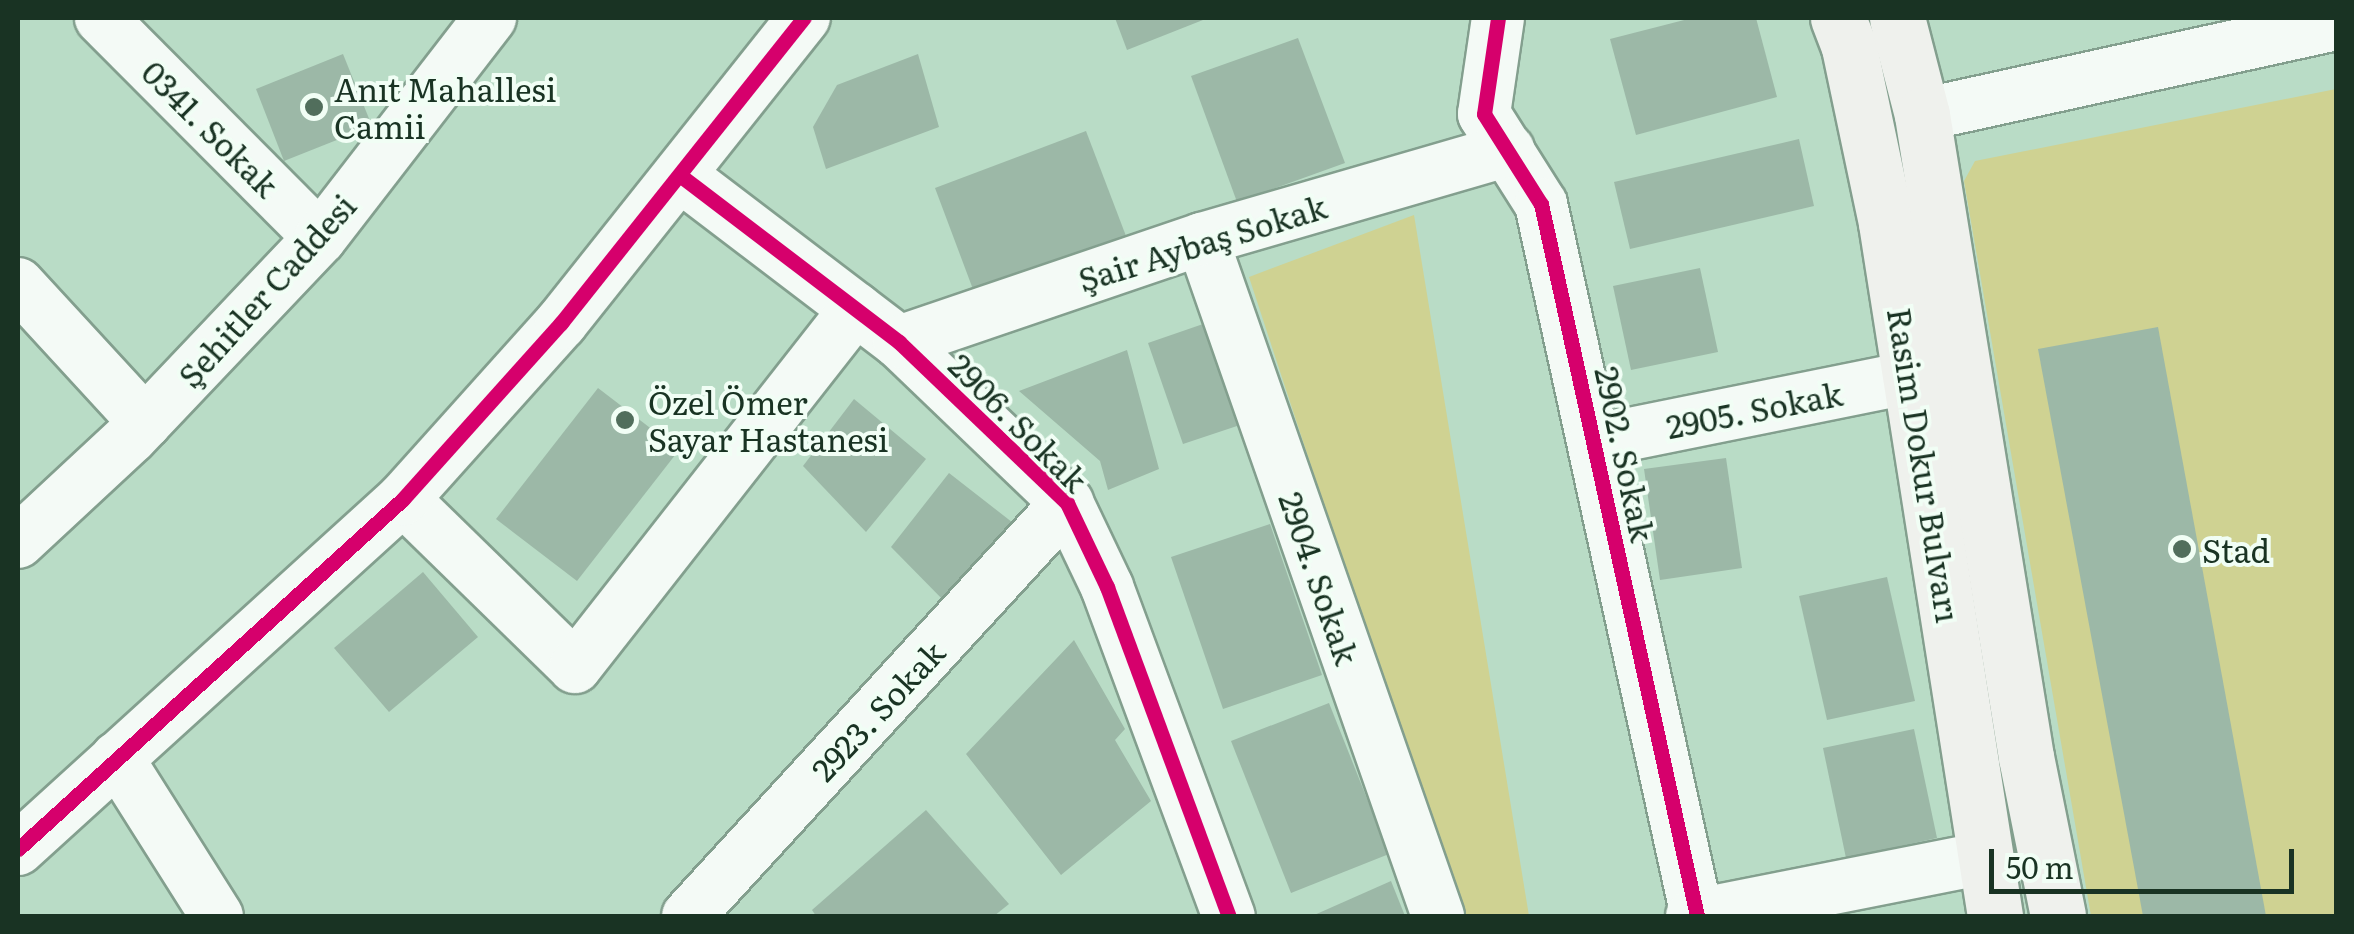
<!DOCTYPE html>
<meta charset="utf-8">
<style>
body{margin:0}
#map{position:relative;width:2354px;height:934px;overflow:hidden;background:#b9dcc6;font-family:Literata,serif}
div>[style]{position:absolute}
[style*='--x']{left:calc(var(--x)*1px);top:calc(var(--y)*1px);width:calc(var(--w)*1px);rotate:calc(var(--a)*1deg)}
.green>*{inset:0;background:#cfd292}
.building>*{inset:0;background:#9cb8a7}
.roads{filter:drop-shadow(2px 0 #839f8e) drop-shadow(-2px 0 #839f8e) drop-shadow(0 2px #839f8e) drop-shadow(0 -2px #839f8e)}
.minor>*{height:52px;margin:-26px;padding:0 26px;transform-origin:26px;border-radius:26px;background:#f4faf6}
.major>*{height:55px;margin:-27.5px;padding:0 27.5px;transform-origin:27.5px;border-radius:27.5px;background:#eff1ed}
.cycleway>*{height:15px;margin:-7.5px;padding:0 7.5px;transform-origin:7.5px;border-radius:7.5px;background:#d6006c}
.dots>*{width:28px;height:28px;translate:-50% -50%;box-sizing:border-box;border:5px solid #f1fef5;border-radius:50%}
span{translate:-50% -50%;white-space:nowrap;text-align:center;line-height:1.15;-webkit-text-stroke:8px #f1fef5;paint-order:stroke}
.poi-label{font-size:32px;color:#193323}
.left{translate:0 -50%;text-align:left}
.street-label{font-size:32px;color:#193323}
.frame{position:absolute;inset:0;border:20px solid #193323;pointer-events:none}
.scale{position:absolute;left:1989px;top:849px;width:305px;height:45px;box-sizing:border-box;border:5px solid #193323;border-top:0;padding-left:12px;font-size:30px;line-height:35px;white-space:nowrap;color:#193323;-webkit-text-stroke:8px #f1fef5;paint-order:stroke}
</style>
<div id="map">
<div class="green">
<i style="clip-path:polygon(2336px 89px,2336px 916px,2091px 916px,1964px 181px,1975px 161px)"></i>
<i style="clip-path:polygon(1414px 215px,1529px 916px,1459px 916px,1249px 277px)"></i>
</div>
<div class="building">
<i style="clip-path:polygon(1115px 18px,1208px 18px,1127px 50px)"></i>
<i style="clip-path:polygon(1692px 18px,1756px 18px,1777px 97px,1636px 135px,1610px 39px)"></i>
<i style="clip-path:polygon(1298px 38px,1345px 163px,1237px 202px,1191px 76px)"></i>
<i style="clip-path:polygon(343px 54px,372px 126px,284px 161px,256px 89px)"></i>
<i style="clip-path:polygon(918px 54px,939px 127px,826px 169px,813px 127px,837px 85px)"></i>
<i style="clip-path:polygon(1086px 131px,1126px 236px,974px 292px,935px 188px)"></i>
<i style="clip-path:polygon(1799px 139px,1814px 206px,1630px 249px,1614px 182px)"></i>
<i style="clip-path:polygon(1700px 268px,1718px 352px,1631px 370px,1613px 286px)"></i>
<i style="clip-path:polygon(1206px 323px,1240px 425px,1183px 444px,1148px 343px)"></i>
<i style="clip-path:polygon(2158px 327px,2266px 916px,2143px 916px,2038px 349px)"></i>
<i style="clip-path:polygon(1127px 350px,1159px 469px,1108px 490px,1100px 461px,1019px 391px)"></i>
<i style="clip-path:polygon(598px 388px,679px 450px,577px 581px,496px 519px)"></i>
<i style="clip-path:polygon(854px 399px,926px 459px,866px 532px,803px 466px)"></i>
<i style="clip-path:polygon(1726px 458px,1742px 568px,1660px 580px,1644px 469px)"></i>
<i style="clip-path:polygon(949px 473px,1017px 526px,950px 607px,891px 547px)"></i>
<i style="clip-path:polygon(1270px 524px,1322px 675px,1223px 709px,1171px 557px)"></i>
<i style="clip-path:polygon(423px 572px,478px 637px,389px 712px,334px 648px)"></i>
<i style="clip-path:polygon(1887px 577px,1915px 701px,1827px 720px,1799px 596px)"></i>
<i style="clip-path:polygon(1074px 640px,1125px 729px,1115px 740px,1151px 801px,1061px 875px,966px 754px)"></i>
<i style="clip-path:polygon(1329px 703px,1389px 854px,1291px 893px,1231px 741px)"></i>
<i style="clip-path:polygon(1914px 729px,1937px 838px,1846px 858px,1823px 748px)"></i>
<i style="clip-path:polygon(926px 810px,1009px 904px,994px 916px,816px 916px,812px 910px)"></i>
<i style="clip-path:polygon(1391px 881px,1405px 916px,1312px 916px)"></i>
</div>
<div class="roads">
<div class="minor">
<i style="--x:101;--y:18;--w:310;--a:45.1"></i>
<i style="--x:1498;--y:18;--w:97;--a:98.3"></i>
<i style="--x:1484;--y:114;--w:107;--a:57.7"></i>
<i style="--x:1541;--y:204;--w:729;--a:77.64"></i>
<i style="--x:1922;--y:115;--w:424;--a:-12.4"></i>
<i style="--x:681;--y:176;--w:274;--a:37.3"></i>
<i style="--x:899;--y:342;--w:233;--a:43.8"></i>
<i style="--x:1067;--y:503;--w:93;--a:64.5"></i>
<i style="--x:1107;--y:587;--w:351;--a:69.7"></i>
<i style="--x:1202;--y:239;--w:717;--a:70.78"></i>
<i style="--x:18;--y:284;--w:188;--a:47.4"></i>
<i style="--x:899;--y:342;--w:320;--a:-18.8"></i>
<i style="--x:1202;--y:239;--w:319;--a:-16.2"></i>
<i style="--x:1595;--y:441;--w:323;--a:-11.4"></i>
<i style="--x:403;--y:499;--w:240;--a:44.3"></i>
<i style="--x:575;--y:667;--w:455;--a:-51.9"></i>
<i style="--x:18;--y:542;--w:154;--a:-42.9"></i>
<i style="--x:131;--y:437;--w:274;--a:-46.5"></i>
<i style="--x:320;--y:238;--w:278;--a:-52.3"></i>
<i style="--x:117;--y:758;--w:187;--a:57.7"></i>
<i style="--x:18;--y:849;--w:520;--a:-42.27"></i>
<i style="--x:403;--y:499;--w:237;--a:-48.1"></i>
<i style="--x:561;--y:323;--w:390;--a:-51.5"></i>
<i style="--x:688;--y:916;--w:561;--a:-47.46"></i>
<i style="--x:1692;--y:916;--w:298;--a:-11.2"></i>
</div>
<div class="major">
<i style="--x:1838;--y:18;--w:31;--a:69"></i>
<i style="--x:1849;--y:47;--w:180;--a:78.1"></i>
<i style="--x:1886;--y:223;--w:702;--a:81.06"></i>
<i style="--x:1897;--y:18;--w:100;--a:75.5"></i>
<i style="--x:1922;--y:115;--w:650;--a:80.8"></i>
<i style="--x:2026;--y:757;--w:162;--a:78.6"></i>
</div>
</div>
<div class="cycleway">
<i style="--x:1498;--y:18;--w:97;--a:98.3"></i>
<i style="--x:1484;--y:114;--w:107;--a:57.7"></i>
<i style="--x:1541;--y:204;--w:729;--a:77.64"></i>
<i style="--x:681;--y:176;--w:274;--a:37.3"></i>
<i style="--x:899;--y:342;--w:233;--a:43.8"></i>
<i style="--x:1067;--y:503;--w:93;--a:64.5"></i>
<i style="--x:1107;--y:587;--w:351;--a:69.7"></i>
<i style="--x:18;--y:849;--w:520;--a:-42.27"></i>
<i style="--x:403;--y:499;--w:237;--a:-48.1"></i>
<i style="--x:561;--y:323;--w:390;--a:-51.5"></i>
</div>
<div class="dots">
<i style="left:314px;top:107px;background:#516e5c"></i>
<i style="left:625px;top:420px;background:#516e5c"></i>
<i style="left:2182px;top:549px;background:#516e5c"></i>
</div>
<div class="poi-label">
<span class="left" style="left:334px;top:107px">Anıt Mahallesi<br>Camii</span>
<span class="left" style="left:648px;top:420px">Özel Ömer<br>Sayar Hastanesi</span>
<span class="left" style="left:2202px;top:549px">Stad</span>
</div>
<div class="street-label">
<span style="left:211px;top:128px;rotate:45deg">0341. Sokak</span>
<span style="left:1202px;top:242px;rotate:-17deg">Şair Aybaş Sokak</span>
<span style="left:266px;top:290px;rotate:-48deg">Şehitler Caddesi</span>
<span style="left:1754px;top:409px;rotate:-11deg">2905. Sokak</span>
<span style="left:1019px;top:422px;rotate:45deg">2906. Sokak</span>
<span style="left:1626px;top:454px;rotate:78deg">2902. Sokak</span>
<span style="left:1925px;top:465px;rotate:81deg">Rasim Dokur Bulvarı</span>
<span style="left:1320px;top:578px;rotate:71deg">2904. Sokak</span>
<span style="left:877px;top:710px;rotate:-47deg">2923. Sokak</span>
</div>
<div class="frame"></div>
<div class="scale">50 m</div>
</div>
